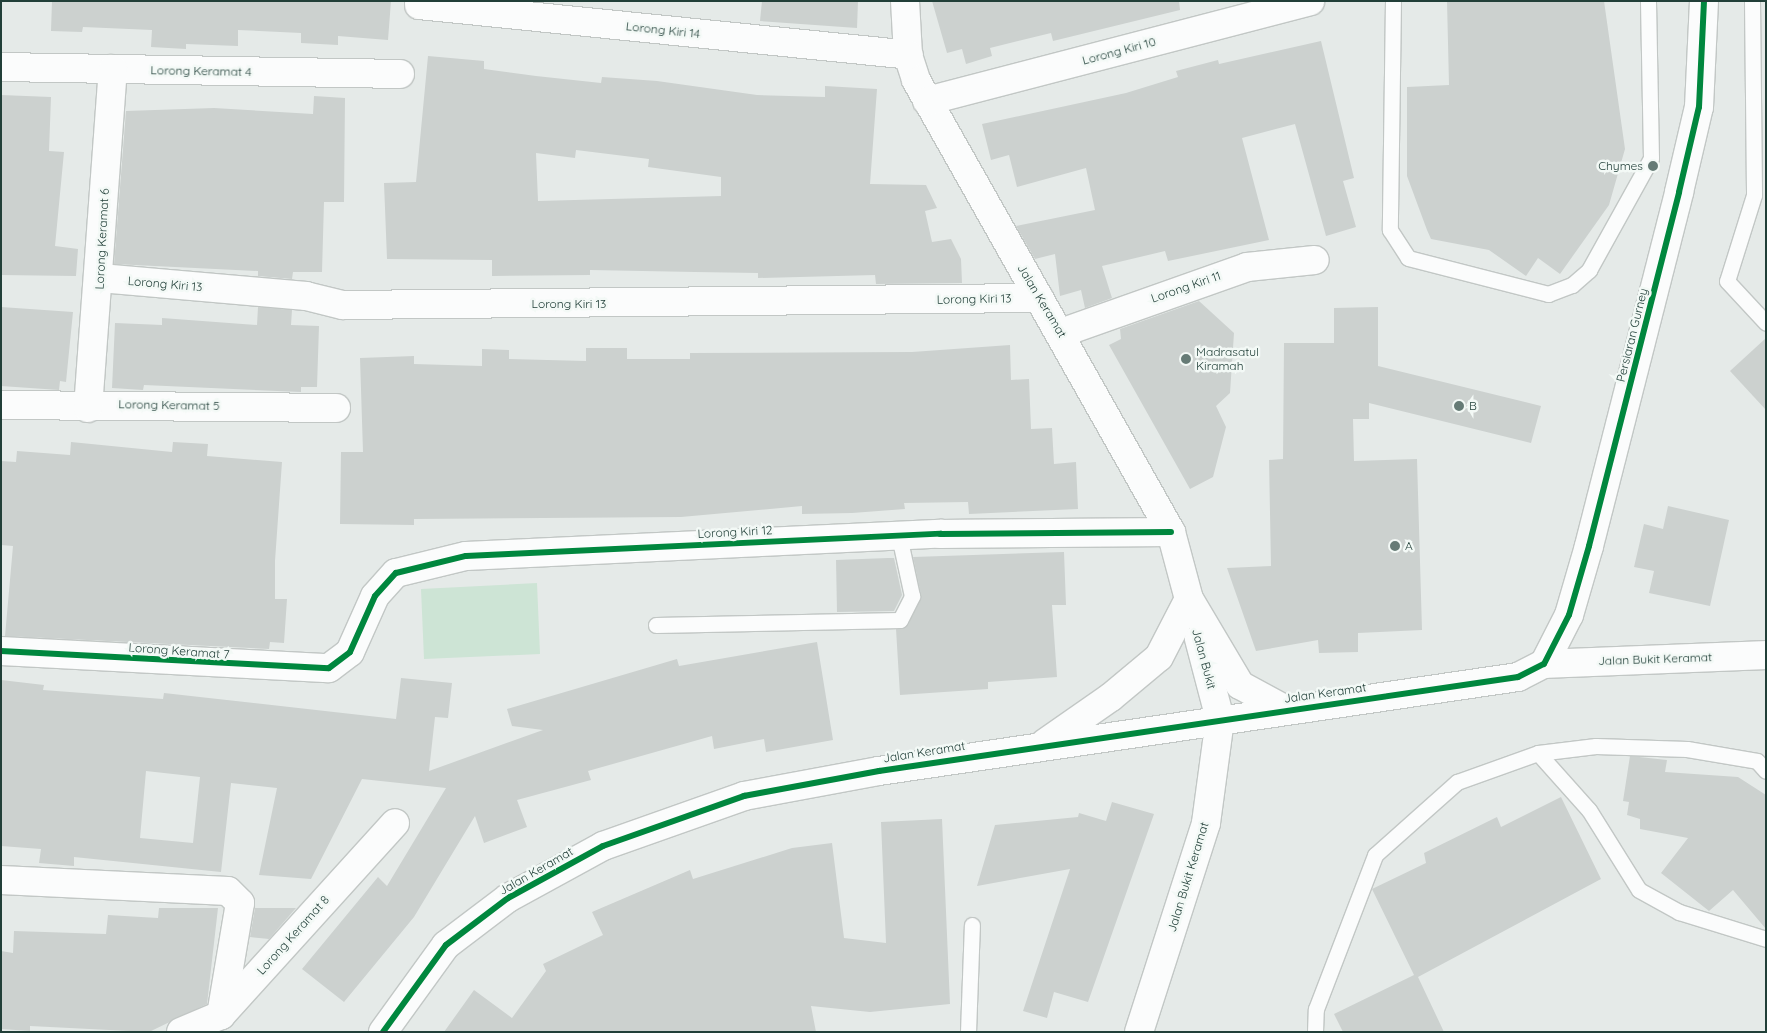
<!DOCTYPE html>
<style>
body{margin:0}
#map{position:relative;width:1767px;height:1033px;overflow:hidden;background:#e5eae8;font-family:Quicksand,sans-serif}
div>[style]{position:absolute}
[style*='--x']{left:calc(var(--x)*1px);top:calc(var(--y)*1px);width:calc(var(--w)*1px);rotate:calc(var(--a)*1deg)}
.green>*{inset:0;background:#cde4d5}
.building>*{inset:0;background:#ccd1cf}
.roads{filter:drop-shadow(1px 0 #c2c7c5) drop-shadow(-1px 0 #c2c7c5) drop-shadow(0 1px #c2c7c5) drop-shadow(0 -1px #c2c7c5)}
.lane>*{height:15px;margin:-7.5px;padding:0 7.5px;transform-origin:7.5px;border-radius:7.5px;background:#fbfcfc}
.street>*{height:28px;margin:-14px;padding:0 14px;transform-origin:14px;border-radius:14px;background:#fbfcfc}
.cycleway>*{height:6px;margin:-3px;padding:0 3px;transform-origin:3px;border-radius:3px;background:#00873e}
.dots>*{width:14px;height:14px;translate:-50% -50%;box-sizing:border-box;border:2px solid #f3f9f6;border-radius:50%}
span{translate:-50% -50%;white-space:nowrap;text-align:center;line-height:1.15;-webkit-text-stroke:5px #f3f9f6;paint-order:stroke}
.street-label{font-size:12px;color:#213f38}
.poi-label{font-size:12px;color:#213f38}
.right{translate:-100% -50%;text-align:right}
.left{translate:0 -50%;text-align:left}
.frame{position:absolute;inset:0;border:2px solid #213f38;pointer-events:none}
</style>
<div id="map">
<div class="green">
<i style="clip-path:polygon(537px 583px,540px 654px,424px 659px,421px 589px)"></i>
</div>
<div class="building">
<i style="clip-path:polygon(52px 1px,391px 1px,388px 40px,338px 36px,338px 45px,301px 43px,301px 33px,238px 30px,238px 46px,186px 44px,186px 49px,151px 47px,152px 30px,83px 27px,82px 32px,51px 31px)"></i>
<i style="clip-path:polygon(762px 1px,858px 1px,857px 28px,760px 21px)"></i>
<i style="clip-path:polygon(932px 1px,1179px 1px,1180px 10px,1053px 41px,1051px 33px,990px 48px,992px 56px,966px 64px,962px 49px,947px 53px)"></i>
<i style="clip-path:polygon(1447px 1px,1604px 1px,1625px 149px,1609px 205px,1560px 274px,1538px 258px,1526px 276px,1489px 250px,1431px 239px,1427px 230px,1407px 176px,1407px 87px,1449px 85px)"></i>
<i style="clip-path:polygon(1321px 41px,1354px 178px,1343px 181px,1356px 227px,1326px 236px,1295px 124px,1242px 138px,1269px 240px,1168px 261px,1165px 251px,1102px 266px,1112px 298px,1085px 308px,1081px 290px,1060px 296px,1055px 254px,1035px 259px,1016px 226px,1095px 210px,1086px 168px,1017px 187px,1009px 155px,991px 160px,982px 124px,1126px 93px,1178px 77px,1176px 71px,1218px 60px,1219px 64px)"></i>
<i style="clip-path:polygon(evenodd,428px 56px,484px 61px,484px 69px,536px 76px,601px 83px,602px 77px,657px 81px,757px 95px,825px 97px,825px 86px,877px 89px,870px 184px,926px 185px,937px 208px,925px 211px,932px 242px,951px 239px,961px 259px,962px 283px,876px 284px,875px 275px,758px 278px,758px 273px,695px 272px,590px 270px,590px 275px,492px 276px,492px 260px,387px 259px,384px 183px,416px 182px,428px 56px,576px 150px,649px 159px,648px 167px,721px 177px,721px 196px,538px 201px,536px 153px,575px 158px,576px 150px)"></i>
<i style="clip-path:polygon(1px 95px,51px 97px,49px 151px,64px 152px,55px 246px,78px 249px,76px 276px,1px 275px)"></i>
<i style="clip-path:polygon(314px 96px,345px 98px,344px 202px,324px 202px,322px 272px,293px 272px,292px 279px,258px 276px,258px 271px,114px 264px,126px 111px,214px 108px,313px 114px)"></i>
<i style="clip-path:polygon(1199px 301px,1234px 333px,1230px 393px,1216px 406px,1226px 427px,1213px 477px,1190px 489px,1109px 345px,1121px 339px,1120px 329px)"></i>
<i style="clip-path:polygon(1px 307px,73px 312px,66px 382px,60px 381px,59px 390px,1px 386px)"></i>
<i style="clip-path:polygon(258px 307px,292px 310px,291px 325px,319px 326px,317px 387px,301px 387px,301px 392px,144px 385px,143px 390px,112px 388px,115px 323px,162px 325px,162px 318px,257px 325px)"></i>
<i style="clip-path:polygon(1378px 307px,1378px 366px,1541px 406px,1531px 443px,1369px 403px,1369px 419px,1353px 419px,1354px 461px,1417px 459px,1422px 630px,1358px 633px,1358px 652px,1319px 653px,1318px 640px,1256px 651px,1227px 568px,1271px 566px,1269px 460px,1283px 459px,1284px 343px,1334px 343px,1334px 308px)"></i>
<i style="clip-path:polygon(1766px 338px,1766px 410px,1730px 371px)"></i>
<i style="clip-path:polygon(1010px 345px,1011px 380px,1029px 379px,1031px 429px,1052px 428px,1054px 464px,1076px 462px,1078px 509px,969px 514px,968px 502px,904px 503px,905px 509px,852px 513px,802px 514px,802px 506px,681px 517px,414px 519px,414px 525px,340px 524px,341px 452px,363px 452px,360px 358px,414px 356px,414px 364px,482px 366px,482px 349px,509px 350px,509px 359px,586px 361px,586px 348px,627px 348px,627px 359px,690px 359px,690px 353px,912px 352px)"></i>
<i style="clip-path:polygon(71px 442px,172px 452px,173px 442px,208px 444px,207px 456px,282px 462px,275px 561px,275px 599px,287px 599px,284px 643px,270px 642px,269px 649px,5px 636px,13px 546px,1px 545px,1px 461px,16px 462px,17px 451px,70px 455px)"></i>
<i style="clip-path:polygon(1668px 506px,1729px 520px,1710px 606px,1649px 593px,1654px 571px,1634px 567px,1644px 524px,1663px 529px)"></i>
<i style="clip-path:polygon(1064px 552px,1066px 605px,1052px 605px,1057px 677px,988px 682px,988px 689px,900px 695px,896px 629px,908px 625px,921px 595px,913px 557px)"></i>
<i style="clip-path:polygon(888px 558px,894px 558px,902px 595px,894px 611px,837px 612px,836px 560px)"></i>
<i style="clip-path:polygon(evenodd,817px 642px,833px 740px,766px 752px,764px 739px,714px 749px,712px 736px,588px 771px,591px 780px,517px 800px,527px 827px,484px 843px,475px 816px,414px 917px,344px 1002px,302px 969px,378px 877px,387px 886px,446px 788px,362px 779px,311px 879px,259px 875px,277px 788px,231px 783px,221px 872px,74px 857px,74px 866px,39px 863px,41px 849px,1px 846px,1px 680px,44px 685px,43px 690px,163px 699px,164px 693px,396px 719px,401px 678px,452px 683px,448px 718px,435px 717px,429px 771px,543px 730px,512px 726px,507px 709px,677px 659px,679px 666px,817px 642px,146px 771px,200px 777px,193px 843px,140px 838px,146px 771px)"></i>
<i style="clip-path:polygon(1630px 756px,1667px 760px,1665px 772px,1738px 777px,1766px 795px,1766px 929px,1733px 890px,1709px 911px,1661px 873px,1688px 838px,1640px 829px,1640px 819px,1627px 815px,1629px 802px,1623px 801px)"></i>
<i style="clip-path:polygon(1561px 797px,1601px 879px,1418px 977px,1444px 1032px,1343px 1032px,1334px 1014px,1414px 975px,1372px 889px,1426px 863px,1424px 853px,1497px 817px,1501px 827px)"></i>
<i style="clip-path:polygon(1112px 802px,1154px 814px,1088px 1002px,1054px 992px,1047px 1018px,1023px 1011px,1070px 869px,977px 886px,995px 825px,1078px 817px,1079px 813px,1106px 821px)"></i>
<i style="clip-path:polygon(942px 819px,950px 1004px,870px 1012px,811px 1006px,816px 1032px,444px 1032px,474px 990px,512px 1018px,546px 971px,543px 964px,603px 935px,592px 912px,690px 870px,693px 879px,792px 848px,832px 843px,844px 938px,886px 943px,881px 822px)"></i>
<i style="clip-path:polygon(159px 908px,218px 908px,207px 1004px,149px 1032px,30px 1026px,30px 1031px,1px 1029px,1px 951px,13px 953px,14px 931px,106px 934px,108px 915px,158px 918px)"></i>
<i style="clip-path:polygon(255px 908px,296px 908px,269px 939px,250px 937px)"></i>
</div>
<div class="roads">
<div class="lane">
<i style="--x:1393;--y:1;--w:229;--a:90.8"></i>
<i style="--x:1390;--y:230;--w:33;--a:57"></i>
<i style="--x:1408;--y:258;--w:145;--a:14.4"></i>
<i style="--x:1548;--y:294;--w:26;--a:-21"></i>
<i style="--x:1572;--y:285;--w:23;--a:-41"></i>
<i style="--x:1589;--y:270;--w:128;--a:-61"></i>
<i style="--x:1651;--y:158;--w:157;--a:-91.1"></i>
<i style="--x:1752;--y:1;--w:194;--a:89.4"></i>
<i style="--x:1754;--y:195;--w:90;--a:107.4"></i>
<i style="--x:1727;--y:281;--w:57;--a:47.1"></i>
<i style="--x:656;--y:625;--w:244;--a:-1.2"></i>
<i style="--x:900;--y:620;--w:27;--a:-63"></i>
<i style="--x:912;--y:596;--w:61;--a:-102.2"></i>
<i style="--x:1538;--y:753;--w:76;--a:48.2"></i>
<i style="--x:1589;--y:810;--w:94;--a:58"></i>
<i style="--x:1639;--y:890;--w:46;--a:28.8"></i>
<i style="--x:1679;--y:912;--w:91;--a:17.2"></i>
<i style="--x:968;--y:1032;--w:107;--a:-87.9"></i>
<i style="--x:1315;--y:1032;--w:23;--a:-88"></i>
<i style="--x:1316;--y:1009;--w:165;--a:-69"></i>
<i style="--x:1375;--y:855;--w:110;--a:-41.7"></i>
<i style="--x:1457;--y:782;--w:86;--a:-19.7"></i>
<i style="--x:1538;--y:753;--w:58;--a:-6.9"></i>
<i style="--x:1596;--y:746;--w:91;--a:1.9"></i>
<i style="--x:1687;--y:749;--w:71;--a:9.7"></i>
<i style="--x:1757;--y:761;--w:13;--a:48"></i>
</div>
<div class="street">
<i style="--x:905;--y:1;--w:54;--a:86.8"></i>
<i style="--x:908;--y:55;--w:26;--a:72"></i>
<i style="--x:916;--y:80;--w:519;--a:60.57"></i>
<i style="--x:1171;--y:532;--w:69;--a:75"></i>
<i style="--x:1189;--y:599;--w:100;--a:59.3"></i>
<i style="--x:1240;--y:685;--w:52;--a:28.5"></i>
<i style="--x:419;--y:5;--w:492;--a:5.8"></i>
<i style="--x:1;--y:67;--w:399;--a:1"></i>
<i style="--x:927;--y:101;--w:396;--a:-14.6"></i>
<i style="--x:100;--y:278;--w:207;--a:5"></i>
<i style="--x:306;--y:296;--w:38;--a:14"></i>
<i style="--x:343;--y:305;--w:696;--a:-0.58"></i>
<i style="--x:1061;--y:333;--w:197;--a:-19.5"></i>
<i style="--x:1247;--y:267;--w:68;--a:-5.9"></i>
<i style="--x:1;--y:405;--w:335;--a:0.5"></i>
<i style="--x:88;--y:408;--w:340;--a:-85.8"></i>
<i style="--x:1;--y:651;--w:328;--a:3"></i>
<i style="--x:329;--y:668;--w:26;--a:-37"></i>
<i style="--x:350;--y:652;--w:61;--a:-65.9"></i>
<i style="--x:375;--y:596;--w:31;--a:-48"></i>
<i style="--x:396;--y:573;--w:72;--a:-13.7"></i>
<i style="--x:466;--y:556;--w:475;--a:-2.7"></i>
<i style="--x:940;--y:534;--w:231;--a:-0.5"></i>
<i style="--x:1544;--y:664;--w:222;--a:-2.3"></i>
<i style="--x:1045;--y:743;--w:80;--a:-34.9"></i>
<i style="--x:1111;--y:697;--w:62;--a:-39.8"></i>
<i style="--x:1159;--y:657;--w:65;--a:-62.7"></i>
<i style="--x:1;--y:880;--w:227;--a:2.8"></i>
<i style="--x:228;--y:891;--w:17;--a:45"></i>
<i style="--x:240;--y:903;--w:114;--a:99.6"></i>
<i style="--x:181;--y:1032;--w:43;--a:-23"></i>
<i style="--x:221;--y:1015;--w:259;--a:-47.8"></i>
<i style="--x:383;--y:1032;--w:107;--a:-54.1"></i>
<i style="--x:446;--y:945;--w:78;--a:-37.2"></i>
<i style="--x:508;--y:898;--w:108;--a:-28.7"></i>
<i style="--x:603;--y:846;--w:150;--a:-19.5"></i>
<i style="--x:744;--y:796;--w:137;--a:-10.5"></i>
<i style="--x:879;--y:771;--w:646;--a:-8.37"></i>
<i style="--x:1518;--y:677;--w:29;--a:-27"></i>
<i style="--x:1544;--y:664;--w:55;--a:-63"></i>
<i style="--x:1569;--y:615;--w:72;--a:-73.8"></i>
<i style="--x:1589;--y:546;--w:365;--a:-75.7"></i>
<i style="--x:1679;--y:192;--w:87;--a:-76.8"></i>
<i style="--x:1699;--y:107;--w:106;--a:-87.3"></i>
<i style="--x:1139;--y:1032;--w:219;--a:-72.2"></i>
<i style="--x:1206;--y:823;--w:105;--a:-82.3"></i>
<i style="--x:1220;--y:719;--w:83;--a:-104.7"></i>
</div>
</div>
<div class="cycleway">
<i style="--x:1;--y:651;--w:328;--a:3"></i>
<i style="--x:329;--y:668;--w:26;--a:-37"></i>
<i style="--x:350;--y:652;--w:61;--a:-65.9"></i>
<i style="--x:375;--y:596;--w:31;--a:-48"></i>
<i style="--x:396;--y:573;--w:72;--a:-13.7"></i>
<i style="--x:466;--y:556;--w:475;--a:-2.7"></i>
<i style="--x:940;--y:534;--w:231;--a:-0.5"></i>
<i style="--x:383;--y:1032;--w:107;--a:-54.1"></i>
<i style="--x:446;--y:945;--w:78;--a:-37.2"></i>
<i style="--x:508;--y:898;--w:108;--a:-28.7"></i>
<i style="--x:603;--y:846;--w:150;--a:-19.5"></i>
<i style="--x:744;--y:796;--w:137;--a:-10.5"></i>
<i style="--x:879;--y:771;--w:646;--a:-8.37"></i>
<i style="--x:1518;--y:677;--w:29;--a:-27"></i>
<i style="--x:1544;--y:664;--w:55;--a:-63"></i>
<i style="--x:1569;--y:615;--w:72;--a:-73.8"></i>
<i style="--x:1589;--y:546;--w:365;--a:-75.7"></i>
<i style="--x:1679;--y:192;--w:87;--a:-76.8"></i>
<i style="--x:1699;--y:107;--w:106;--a:-87.3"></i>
</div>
<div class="dots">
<i style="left:1653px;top:166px;background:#667b76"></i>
<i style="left:1186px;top:359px;background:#667b76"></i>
<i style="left:1459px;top:406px;background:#667b76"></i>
<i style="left:1395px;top:546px;background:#667b76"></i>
</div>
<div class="street-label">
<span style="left:663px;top:30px;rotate:6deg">Lorong Kiri 14</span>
<span style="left:1119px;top:51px;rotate:-15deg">Lorong Kiri 10</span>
<span style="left:201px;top:71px;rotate:1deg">Lorong Keramat 4</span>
<span style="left:102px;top:239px;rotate:-87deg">Lorong Keramat 6</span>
<span style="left:165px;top:284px;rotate:5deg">Lorong Kiri 13</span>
<span style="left:1186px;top:287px;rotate:-19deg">Lorong Kiri 11</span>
<span style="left:974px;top:299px;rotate:-1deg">Lorong Kiri 13</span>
<span style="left:1042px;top:301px;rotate:59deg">Jalan Keramat</span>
<span style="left:569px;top:304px">Lorong Kiri 13</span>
<span style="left:1632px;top:335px;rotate:-76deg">Persiaran Gurney</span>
<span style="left:169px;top:405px;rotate:1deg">Lorong Keramat 5</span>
<span style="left:735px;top:532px;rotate:-3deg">Lorong Kiri 12</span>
<span style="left:179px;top:651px;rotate:4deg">Lorong Keramat 7</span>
<span style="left:1204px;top:659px;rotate:75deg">Jalan Bukit</span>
<span style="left:1655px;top:659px;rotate:-2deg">Jalan Bukit Keramat</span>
<span style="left:1325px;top:693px;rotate:-8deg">Jalan Keramat</span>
<span style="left:924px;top:752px;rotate:-9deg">Jalan Keramat</span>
<span style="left:536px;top:871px;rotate:-30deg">Jalan Keramat</span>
<span style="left:1188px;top:877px;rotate:-73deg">Jalan Bukit Keramat</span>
<span style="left:293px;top:935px;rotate:-48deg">Lorong Keramat 8</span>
</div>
<div class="poi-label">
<span class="right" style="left:1643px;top:166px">Chymes</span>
<span class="left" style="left:1196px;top:359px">Madrasatul<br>Kiramah</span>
<span class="left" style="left:1469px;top:406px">B</span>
<span class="left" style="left:1405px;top:546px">A</span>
</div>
<div class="frame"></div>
</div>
